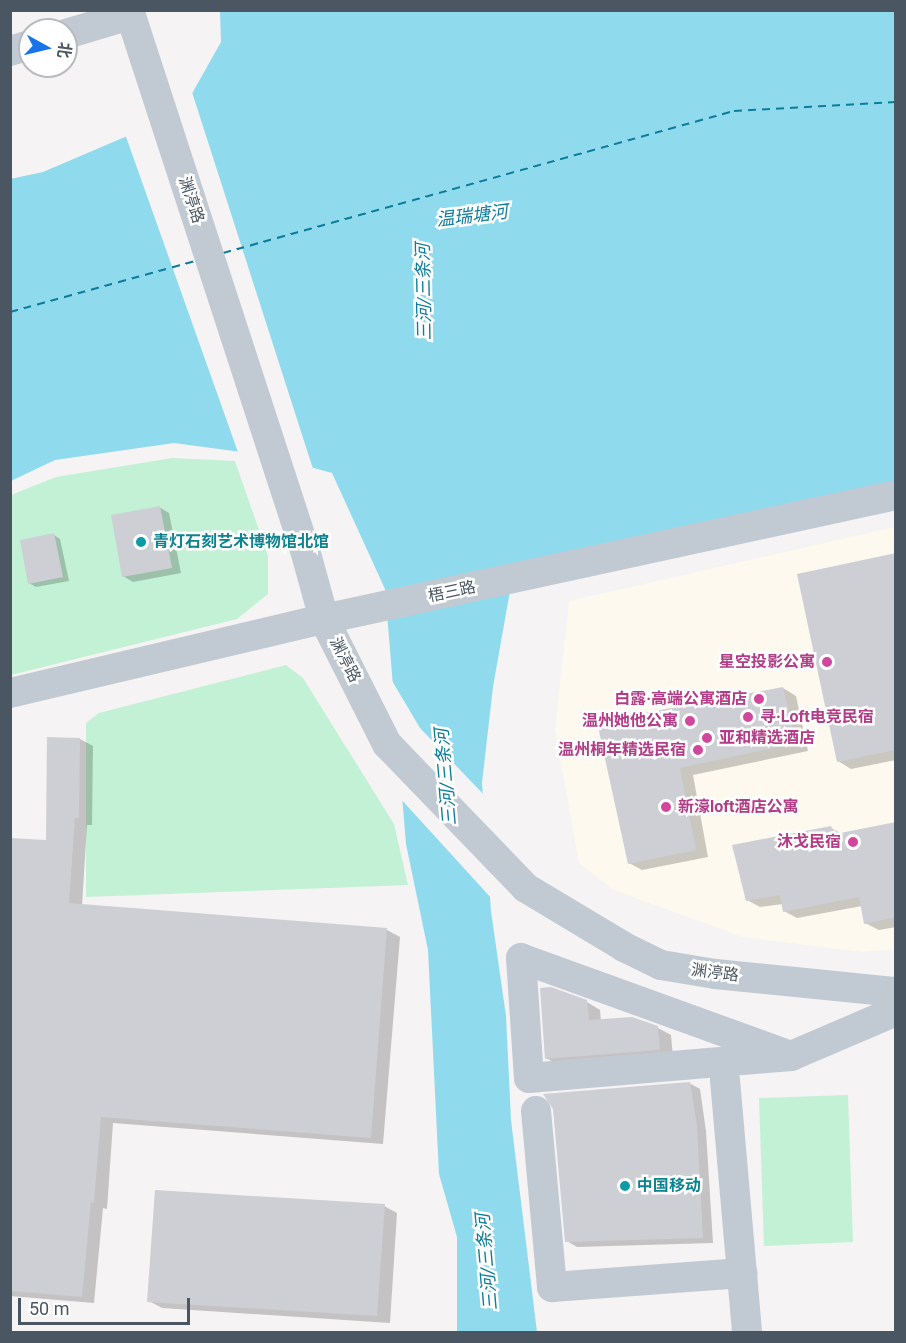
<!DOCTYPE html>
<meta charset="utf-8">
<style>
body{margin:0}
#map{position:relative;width:906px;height:1343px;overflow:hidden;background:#f5f3f3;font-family:Roboto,"Noto Sans SC",sans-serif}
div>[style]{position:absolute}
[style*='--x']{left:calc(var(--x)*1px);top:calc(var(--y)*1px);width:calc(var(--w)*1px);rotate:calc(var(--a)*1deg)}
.commercial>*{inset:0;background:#fdf9ef}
.green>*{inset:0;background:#c3f1d5}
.water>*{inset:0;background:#90daee}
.pier>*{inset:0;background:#f5f3f3}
.shadow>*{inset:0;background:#0003}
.ferry>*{height:1.5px;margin-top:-0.75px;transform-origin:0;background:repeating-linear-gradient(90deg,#0c7c9b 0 8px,transparent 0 14px)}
.building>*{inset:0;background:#cdcfd5}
.minor>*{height:30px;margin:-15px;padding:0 15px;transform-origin:15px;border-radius:15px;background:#c1cad2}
.dots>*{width:16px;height:16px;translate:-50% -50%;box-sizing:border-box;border:3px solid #fff;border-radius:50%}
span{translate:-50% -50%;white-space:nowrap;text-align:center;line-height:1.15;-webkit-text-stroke:5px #fff;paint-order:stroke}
.street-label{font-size:16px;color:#4a5661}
.culture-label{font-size:16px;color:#0d838f;font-weight:700}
.left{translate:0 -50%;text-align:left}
.hotel-label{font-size:16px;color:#b23c85;font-weight:700}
.right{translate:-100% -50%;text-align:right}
.water-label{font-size:18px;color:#0c7c9b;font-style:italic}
.frame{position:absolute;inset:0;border:12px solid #4a5661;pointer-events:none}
.north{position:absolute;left:18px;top:18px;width:60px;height:60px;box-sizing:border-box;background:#fff;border:2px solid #b7bbc0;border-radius:50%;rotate:98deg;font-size:16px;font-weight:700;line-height:24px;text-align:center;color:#4a5661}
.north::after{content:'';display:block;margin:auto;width:21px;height:27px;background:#1a73e8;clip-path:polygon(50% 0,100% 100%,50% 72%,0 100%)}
.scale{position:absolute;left:18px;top:1298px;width:172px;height:27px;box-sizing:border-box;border:3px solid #4a5661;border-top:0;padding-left:8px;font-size:18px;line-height:21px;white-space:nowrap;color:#4a5661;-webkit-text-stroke:4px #fff;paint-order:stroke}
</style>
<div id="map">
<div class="commercial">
<i style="clip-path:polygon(895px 527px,895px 949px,862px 952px,742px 937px,612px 889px,579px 863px,555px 730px,569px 601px)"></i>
</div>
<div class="green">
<i style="clip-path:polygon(172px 458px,235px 461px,268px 556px,268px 594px,237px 619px,11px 675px,11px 495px,56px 477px)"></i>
<i style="clip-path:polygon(286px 665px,303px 678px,394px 824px,408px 885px,86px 897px,86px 723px,99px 713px)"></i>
<i style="clip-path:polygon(848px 1095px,853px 1242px,764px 1246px,759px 1098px)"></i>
</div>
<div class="water">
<i style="clip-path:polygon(220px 11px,895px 11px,895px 484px,513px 574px,493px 687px,482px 783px,491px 911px,506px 1016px,511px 1120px,537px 1332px,457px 1332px,457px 1237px,439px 1174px,428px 950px,406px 844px,385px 589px,332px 473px,270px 456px,174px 443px,55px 460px,11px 481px,10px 179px,43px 172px,181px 113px,221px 42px)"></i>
</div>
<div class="pier">
<i style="clip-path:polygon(191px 89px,314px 472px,269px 459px,239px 455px,125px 134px,179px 111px)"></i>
<i style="clip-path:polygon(391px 679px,420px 728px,487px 798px,493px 900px,399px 797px)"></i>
</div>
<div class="shadow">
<i style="clip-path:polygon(159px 507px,169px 513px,181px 573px,133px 582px,123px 576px)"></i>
<i style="clip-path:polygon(54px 535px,60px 539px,69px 581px,36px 587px,29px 583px)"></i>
<i style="clip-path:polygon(896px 555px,896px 760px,851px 769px,838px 761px)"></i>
<i style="clip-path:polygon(783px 688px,796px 696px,808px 751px,693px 775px,708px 857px,642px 870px,629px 863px,599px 724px)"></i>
<i style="clip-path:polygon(80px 739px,93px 746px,92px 825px,87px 825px,82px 906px,387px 930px,400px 937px,383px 1144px,113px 1123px,107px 1209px,103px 1208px,94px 1303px,10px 1296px,10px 839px,48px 842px)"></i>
<i style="clip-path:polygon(896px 823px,896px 927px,879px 930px,865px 923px,862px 906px,797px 918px,784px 911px,783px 904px,760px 907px,747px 900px,831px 828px,842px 834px)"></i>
<i style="clip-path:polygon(587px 1002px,600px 1010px,601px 1021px,658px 1028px,671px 1035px,673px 1057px,560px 1066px,546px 1058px)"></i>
<i style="clip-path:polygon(689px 1083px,700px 1089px,706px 1131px,713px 1243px,577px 1247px,567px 1241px)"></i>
<i style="clip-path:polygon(384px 1206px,397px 1213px,390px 1323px,162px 1308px,149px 1301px)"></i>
</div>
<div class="ferry">
<i style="--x:223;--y:253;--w:530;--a:-15.53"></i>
<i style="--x:734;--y:111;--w:162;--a:-3.2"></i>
<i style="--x:10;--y:312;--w:192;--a:-15.4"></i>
</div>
<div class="building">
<i style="clip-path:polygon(160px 506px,172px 568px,122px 577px,111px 515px)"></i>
<i style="clip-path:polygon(54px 533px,63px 577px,28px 584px,20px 540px)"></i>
<i style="clip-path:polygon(896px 553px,896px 750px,837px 762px,797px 574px)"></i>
<i style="clip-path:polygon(783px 687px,796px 743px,680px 768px,696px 850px,628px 864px,597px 722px)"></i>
<i style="clip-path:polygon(47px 737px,80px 738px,79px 818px,75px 818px,69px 903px,387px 928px,371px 1138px,101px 1117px,94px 1203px,91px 1202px,82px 1297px,10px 1291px,10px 838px,46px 840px)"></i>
<i style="clip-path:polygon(896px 822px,896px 917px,864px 924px,859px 897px,783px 912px,780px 895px,746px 901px,732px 845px,831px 826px,835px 834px)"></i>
<i style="clip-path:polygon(551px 987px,587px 1000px,589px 1020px,632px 1017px,658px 1026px,660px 1050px,545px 1059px,540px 988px)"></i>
<i style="clip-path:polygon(690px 1082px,697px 1125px,703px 1238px,565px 1242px,553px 1109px,543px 1094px)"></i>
<i style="clip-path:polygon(155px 1190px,385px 1204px,377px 1316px,147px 1302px)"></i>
</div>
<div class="minor">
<i style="--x:129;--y:10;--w:568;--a:71.95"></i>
<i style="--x:305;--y:550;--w:72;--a:74.6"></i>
<i style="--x:324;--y:619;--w:140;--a:63.3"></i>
<i style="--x:387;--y:744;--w:200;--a:46"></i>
<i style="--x:526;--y:888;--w:114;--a:31"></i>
<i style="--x:624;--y:947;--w:41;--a:25.9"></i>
<i style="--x:661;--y:965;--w:55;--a:9.5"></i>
<i style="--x:715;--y:974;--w:182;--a:5.7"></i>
<i style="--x:66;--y:34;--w:67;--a:-16.5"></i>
<i style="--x:10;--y:51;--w:21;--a:-17"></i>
<i style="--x:10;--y:693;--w:323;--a:-13.3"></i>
<i style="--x:324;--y:619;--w:585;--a:-12.23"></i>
<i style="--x:791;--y:1056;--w:287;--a:-160.1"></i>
<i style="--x:521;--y:958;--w:120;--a:86.2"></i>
<i style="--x:529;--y:1078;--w:263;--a:-4.8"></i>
<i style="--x:791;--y:1056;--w:114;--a:-23.2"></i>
<i style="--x:725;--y:1080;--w:253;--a:85"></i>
<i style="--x:536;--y:1111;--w:177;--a:84.8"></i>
<i style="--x:552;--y:1287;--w:191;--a:-4.2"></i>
</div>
<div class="dots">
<i style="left:141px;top:542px;background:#0f9aa8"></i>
<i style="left:827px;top:662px;background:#d1479c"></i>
<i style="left:759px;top:699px;background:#d1479c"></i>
<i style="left:748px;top:717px;background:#d1479c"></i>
<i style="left:690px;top:721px;background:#d1479c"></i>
<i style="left:707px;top:738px;background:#d1479c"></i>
<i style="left:698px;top:750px;background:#d1479c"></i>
<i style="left:666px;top:807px;background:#d1479c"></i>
<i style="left:853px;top:842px;background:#d1479c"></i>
<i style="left:625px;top:1186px;background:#0f9aa8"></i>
</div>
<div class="street-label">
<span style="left:191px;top:200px;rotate:72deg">渊渟路</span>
<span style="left:452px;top:592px;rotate:-12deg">梧三路</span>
<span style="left:345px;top:660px;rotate:63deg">渊渟路</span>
<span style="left:715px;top:973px;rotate:7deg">渊渟路</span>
</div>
<div class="culture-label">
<span class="left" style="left:153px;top:542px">青灯石刻艺术博物馆北馆</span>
<span class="left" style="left:637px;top:1186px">中国移动</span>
</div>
<div class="hotel-label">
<span class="right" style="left:815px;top:662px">星空投影公寓</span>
<span class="right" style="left:747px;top:699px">白露·高端公寓酒店</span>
<span class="left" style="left:760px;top:717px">寻·Loft电竞民宿</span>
<span class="right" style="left:678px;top:721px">温州她他公寓</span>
<span class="left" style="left:719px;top:738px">亚和精选酒店</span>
<span class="right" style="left:686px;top:750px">温州桐年精选民宿</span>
<span class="left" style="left:678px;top:807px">新濠loft酒店公寓</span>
<span class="right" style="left:841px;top:842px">沐戈民宿</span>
</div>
<div class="water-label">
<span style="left:472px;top:216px;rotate:-7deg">温瑞塘河</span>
<span style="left:424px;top:292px;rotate:-91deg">三河/三条河</span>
<span style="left:446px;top:777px;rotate:-95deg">三河/三条河</span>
<span style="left:487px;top:1262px;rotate:-95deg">三河/三条河</span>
</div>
<div class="frame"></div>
<div class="north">北</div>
<div class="scale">50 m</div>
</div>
